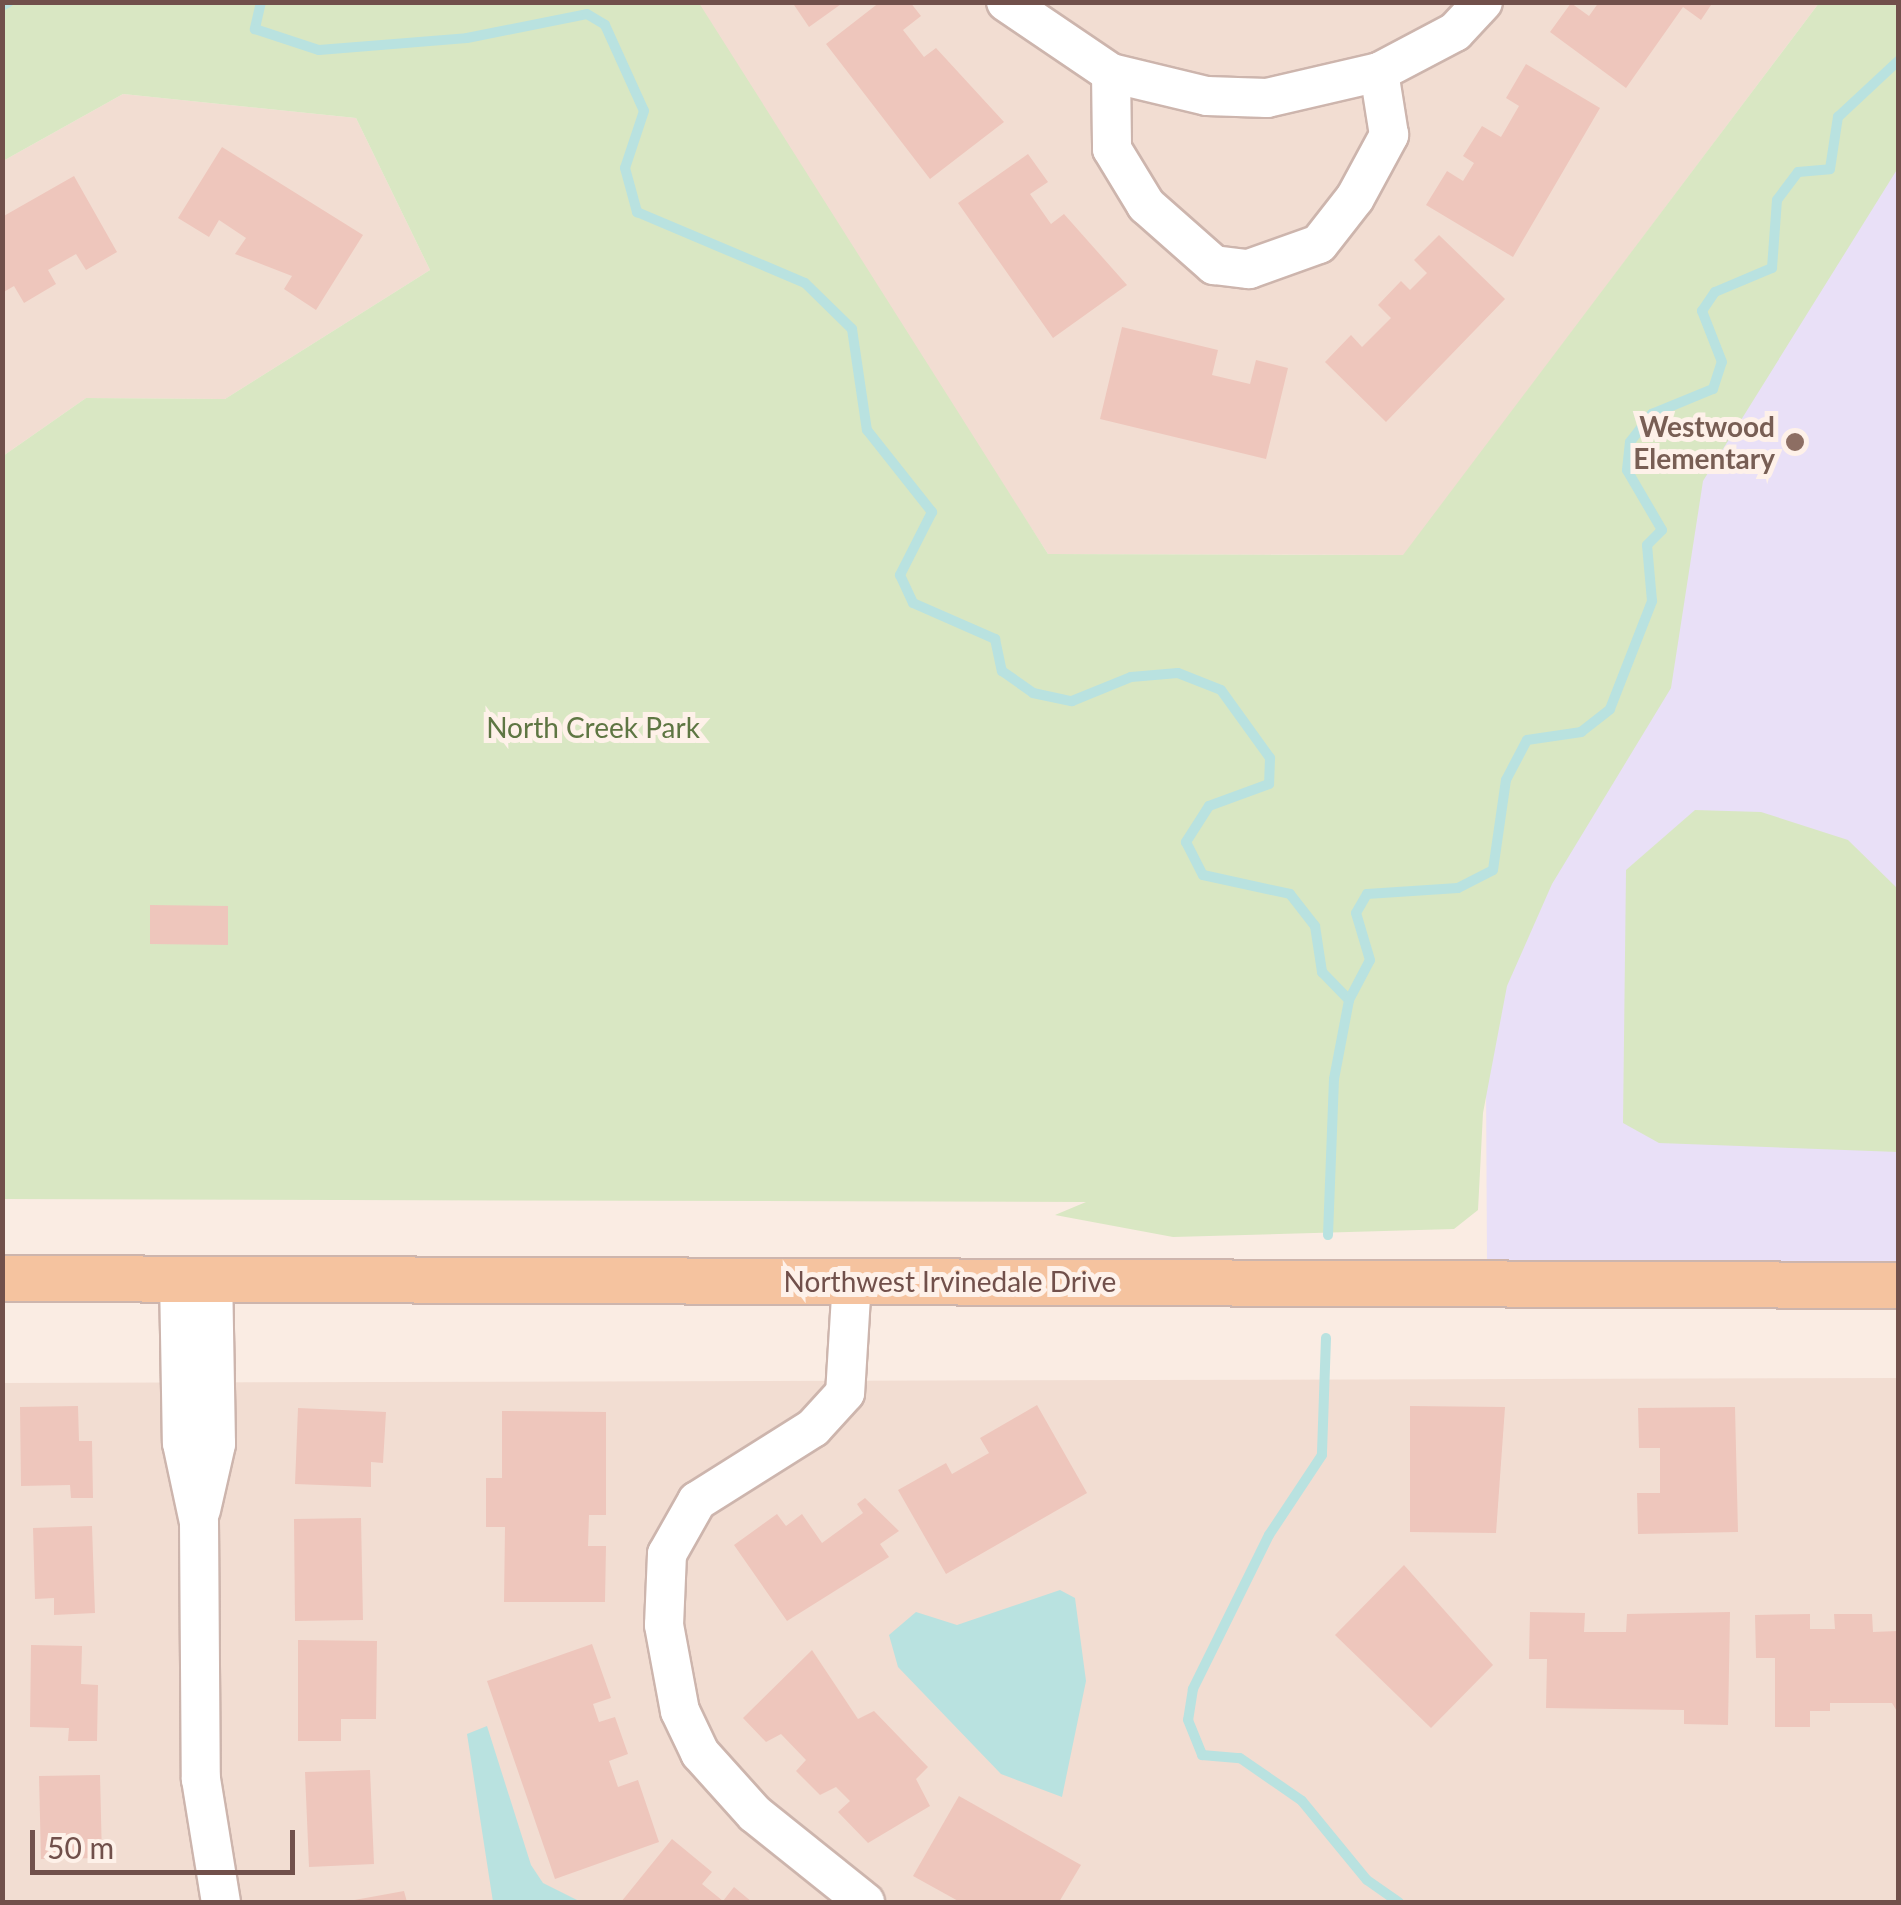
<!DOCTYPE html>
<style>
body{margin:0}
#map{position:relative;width:1901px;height:1905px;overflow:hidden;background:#faece3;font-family:Lato,sans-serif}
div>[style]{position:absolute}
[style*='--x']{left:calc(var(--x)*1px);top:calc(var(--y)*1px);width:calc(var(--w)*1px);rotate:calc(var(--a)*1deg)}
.residential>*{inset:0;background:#f2ddd2}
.education>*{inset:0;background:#e9e0f7}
.green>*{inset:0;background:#d9e7c3}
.water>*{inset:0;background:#b9e2e0}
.stream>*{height:10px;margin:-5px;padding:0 5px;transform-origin:5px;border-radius:5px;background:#b9e2e0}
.building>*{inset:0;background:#eec6bc}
.roads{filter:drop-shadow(2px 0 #cdb5ad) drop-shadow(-2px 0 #cdb5ad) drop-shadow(0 2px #cdb5ad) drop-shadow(0 -2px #cdb5ad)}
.minor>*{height:38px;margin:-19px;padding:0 19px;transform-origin:19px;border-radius:19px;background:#fff}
.major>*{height:45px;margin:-22.5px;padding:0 22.5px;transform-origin:22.5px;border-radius:22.5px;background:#f5c39f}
.dots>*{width:28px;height:28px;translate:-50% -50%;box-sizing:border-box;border:5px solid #fef1e9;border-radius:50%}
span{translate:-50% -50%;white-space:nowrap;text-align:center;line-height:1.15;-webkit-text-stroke:10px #fef1e9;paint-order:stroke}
.education-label{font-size:28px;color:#785e54;font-weight:700}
.right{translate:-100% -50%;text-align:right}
.park-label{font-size:28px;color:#5e7643}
.street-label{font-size:28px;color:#71504b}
.frame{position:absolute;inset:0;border:5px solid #71504b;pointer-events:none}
.scale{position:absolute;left:30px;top:1830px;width:265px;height:45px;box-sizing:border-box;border:5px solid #71504b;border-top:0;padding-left:12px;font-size:30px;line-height:35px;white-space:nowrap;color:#71504b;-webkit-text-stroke:8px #fef1e9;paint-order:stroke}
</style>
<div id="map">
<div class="residential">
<i style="clip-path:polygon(692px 3px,1819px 3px,1404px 555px,1048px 554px)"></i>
<i style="clip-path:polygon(123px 94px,356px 118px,430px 270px,225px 399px,86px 398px,3px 456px,3px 161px)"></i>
<i style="clip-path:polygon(1898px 1378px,1898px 1902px,3px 1902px,2px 1383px)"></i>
</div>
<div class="education">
<i style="clip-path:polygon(1898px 167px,1898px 1264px,1487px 1260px,1484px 718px)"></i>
</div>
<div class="green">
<i style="clip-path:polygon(3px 3px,699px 3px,1048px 554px,1403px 555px,1819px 3px,1898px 3px,1898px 168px,1703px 481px,1671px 688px,1552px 884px,1507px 986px,1483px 1113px,1478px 1210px,1454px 1229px,1173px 1237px,1055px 1215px,1086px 1202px,3px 1199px,3px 456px,86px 398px,225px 399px,430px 270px,356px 118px,123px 94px,3px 161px)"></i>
<i style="clip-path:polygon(1695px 810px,1761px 812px,1848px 840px,1898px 889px,1898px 1152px,1659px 1143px,1623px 1123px,1626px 870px)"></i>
</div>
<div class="water">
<i style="clip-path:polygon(1060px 1590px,1075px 1598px,1086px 1681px,1062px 1797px,1001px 1774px,898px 1667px,889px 1635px,916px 1612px,957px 1625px)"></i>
<i style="clip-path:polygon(487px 1726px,531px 1865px,543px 1883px,581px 1902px,493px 1902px,467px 1734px)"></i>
</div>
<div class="stream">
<i style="--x:261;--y:2;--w:28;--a:103"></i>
<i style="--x:255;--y:29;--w:67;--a:18.2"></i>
<i style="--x:319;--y:50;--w:148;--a:-4.6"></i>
<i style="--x:467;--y:38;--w:122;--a:-11.3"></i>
<i style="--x:587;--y:14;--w:21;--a:31"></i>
<i style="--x:605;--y:25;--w:94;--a:65.6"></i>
<i style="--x:644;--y:111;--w:60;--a:108.4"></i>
<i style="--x:625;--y:168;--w:46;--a:74.7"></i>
<i style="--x:637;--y:212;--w:182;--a:22.9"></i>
<i style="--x:805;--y:283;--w:66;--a:44.4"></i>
<i style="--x:852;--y:329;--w:102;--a:81.6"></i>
<i style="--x:867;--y:430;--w:105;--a:51.6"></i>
<i style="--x:932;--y:512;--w:71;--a:116.9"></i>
<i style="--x:900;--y:575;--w:31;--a:65"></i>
<i style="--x:913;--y:603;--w:90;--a:23.7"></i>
<i style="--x:995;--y:639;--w:33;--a:78"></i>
<i style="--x:1002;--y:671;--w:38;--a:35"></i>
<i style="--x:1033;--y:693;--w:40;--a:12"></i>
<i style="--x:1072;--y:701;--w:64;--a:-22.1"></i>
<i style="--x:1131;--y:677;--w:47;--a:-4.9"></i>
<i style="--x:1178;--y:673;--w:46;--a:21.6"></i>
<i style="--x:1221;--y:690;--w:84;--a:54.2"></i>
<i style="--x:1270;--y:758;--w:26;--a:92"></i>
<i style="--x:1269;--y:784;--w:64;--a:159.9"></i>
<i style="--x:1209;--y:806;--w:43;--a:122.6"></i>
<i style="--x:1186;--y:842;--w:37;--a:63"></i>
<i style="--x:1203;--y:875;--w:89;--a:12.3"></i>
<i style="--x:1290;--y:894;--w:41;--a:52"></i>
<i style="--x:1315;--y:926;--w:47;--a:81.3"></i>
<i style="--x:1322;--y:972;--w:39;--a:46"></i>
<i style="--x:2;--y:6;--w:8;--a:-30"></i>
<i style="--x:1328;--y:1235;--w:156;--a:-87.8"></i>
<i style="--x:1334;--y:1079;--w:80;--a:-79.2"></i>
<i style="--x:1349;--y:1000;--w:45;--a:-62.3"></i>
<i style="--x:1370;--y:960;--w:49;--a:-106.6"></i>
<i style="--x:1356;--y:913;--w:22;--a:-60"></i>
<i style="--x:1367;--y:894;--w:91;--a:-3.8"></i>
<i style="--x:1458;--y:888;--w:39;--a:-27"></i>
<i style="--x:1493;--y:870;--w:91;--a:-81.8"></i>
<i style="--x:1506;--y:780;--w:45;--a:-62.3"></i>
<i style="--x:1527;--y:740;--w:55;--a:-8.4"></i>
<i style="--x:1581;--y:732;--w:37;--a:-38"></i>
<i style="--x:1610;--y:709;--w:116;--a:-68.7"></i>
<i style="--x:1652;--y:601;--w:56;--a:-95.1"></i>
<i style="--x:1647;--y:545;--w:21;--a:-45"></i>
<i style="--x:1662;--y:530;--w:69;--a:-120.3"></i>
<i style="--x:1627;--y:470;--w:28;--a:-84"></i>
<i style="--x:1630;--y:442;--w:36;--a:-52"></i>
<i style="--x:1652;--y:414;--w:66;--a:-22.3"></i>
<i style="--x:1713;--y:389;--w:28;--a:-72"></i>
<i style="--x:1722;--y:362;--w:55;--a:-111.4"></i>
<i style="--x:1702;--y:311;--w:23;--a:-56"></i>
<i style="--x:1715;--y:292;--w:62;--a:-22.8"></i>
<i style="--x:1772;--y:268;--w:68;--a:-85.8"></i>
<i style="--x:1777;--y:200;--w:35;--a:-53"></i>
<i style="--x:1798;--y:172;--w:32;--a:-5"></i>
<i style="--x:1830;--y:169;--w:53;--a:-81.3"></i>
<i style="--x:1838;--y:117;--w:82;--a:-43"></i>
<i style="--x:1326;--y:1338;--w:117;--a:92"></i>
<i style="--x:1322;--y:1455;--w:96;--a:123.5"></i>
<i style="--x:1269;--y:1535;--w:172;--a:116.3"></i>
<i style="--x:1193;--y:1689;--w:31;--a:99"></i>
<i style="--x:1188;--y:1720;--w:38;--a:68"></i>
<i style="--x:1202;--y:1755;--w:38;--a:5"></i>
<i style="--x:1240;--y:1758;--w:75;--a:34.7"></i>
<i style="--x:1302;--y:1801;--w:102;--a:50.6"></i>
<i style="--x:1367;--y:1880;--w:39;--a:35"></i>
</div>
<div class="building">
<i style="clip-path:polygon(792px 2px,844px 2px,809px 27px)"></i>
<i style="clip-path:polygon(880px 2px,910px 2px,921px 16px,903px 30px,924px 57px,936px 48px,1004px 122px,930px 179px,826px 44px)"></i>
<i style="clip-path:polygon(1599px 2px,1713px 2px,1701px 20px,1683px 7px,1626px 88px,1550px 32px,1571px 3px,1589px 16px)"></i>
<i style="clip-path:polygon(1526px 64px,1600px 108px,1513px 257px,1426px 205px,1447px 171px,1463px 181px,1474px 163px,1463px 156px,1482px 126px,1501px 137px,1519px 106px,1506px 98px)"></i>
<i style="clip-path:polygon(222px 147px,363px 235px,316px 310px,284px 289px,292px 276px,235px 254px,246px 238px,219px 220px,209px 237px,178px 218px)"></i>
<i style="clip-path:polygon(1028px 154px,1048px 182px,1030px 194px,1051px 224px,1064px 214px,1127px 285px,1053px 338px,958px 203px)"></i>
<i style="clip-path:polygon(74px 176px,117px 252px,86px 270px,76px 254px,48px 270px,56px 284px,24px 303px,14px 286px,2px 293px,2px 217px)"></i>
<i style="clip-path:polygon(1439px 235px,1505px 299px,1386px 422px,1325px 362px,1351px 335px,1362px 347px,1391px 318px,1378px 305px,1401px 281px,1410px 290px,1427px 273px,1414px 260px)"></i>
<i style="clip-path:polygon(1122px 327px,1218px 350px,1212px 375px,1250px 384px,1256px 360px,1288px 368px,1266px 459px,1100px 419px)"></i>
<i style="clip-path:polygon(150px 905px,228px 906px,228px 945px,150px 944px)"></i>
<i style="clip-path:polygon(1037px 1405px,1087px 1493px,946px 1574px,898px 1490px,946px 1463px,952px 1474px,989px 1453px,980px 1438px)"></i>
<i style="clip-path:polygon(78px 1406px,79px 1441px,92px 1441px,93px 1498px,71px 1498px,70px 1485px,21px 1486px,20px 1407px)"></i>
<i style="clip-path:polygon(1410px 1406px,1505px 1407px,1496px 1533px,1410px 1532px)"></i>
<i style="clip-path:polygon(1735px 1407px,1738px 1532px,1638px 1534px,1637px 1493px,1660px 1493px,1660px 1448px,1639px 1448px,1638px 1408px)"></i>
<i style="clip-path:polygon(298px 1408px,386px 1412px,383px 1463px,371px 1462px,371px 1487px,295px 1484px)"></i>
<i style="clip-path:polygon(502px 1411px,606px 1412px,606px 1515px,589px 1515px,588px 1546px,606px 1546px,605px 1602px,504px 1602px,505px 1527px,486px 1527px,486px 1478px,502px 1478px)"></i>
<i style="clip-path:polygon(865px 1498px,899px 1531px,880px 1544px,889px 1557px,787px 1621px,734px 1545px,777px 1514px,786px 1526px,802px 1514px,822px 1543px,863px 1513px,857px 1504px)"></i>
<i style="clip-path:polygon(361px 1518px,363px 1620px,295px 1621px,294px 1519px)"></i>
<i style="clip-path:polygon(92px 1526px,95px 1613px,54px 1615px,54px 1598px,35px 1599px,33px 1528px)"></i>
<i style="clip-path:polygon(1404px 1565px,1493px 1665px,1431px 1728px,1335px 1635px)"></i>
<i style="clip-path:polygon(1530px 1612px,1585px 1613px,1584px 1632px,1626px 1632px,1627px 1614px,1730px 1612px,1728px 1725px,1684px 1724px,1684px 1710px,1546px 1708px,1547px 1659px,1529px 1659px)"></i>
<i style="clip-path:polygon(1810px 1614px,1810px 1629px,1835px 1629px,1834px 1614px,1872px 1614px,1873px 1632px,1898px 1631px,1898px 1713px,1892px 1703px,1830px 1703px,1830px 1711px,1810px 1711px,1810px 1727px,1775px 1727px,1775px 1658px,1756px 1658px,1755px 1615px)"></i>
<i style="clip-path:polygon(298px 1640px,377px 1641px,376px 1719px,341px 1719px,341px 1741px,298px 1741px)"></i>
<i style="clip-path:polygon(592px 1644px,611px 1698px,593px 1704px,599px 1722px,615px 1717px,628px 1754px,609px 1761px,618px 1787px,638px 1780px,659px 1842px,555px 1879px,487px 1681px)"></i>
<i style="clip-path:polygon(31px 1645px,82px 1646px,81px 1684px,98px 1685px,97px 1741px,68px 1741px,69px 1728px,30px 1727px)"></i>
<i style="clip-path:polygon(812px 1650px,858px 1719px,874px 1711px,928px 1767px,916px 1779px,930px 1806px,868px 1843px,838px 1812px,850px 1801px,836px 1787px,820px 1795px,796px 1771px,806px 1760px,781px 1734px,766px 1742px,743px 1718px)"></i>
<i style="clip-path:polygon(370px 1770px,374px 1864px,309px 1867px,305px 1772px)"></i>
<i style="clip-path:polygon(100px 1775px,102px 1858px,41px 1859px,39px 1776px)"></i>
<i style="clip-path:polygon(959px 1796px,1081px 1865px,1059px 1902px,960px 1902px,913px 1876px)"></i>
<i style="clip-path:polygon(672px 1839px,712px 1872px,702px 1884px,723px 1901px,734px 1887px,752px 1902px,621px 1902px)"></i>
<i style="clip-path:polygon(404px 1891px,407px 1902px,349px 1902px,349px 1901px)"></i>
</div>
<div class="roads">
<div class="minor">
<i style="--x:1006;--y:2;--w:127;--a:34.1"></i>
<i style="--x:1111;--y:73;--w:99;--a:13.5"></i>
<i style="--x:1207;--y:96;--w:60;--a:1.9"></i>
<i style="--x:1267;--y:98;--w:115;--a:-13.1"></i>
<i style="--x:1379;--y:72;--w:86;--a:-27.8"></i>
<i style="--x:1455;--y:32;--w:41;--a:-47"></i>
<i style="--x:1111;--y:73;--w:76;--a:89.2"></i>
<i style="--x:1112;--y:149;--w:66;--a:58.7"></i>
<i style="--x:1146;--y:205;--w:91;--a:41.4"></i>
<i style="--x:1214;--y:265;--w:35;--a:7"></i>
<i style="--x:1249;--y:269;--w:74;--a:-19.7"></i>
<i style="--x:1319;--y:244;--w:58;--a:-52"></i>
<i style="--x:1355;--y:198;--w:72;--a:-61.6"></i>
<i style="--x:1389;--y:135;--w:64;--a:-99"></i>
<i style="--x:179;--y:1277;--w:166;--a:89"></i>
<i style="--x:182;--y:1443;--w:81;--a:77.9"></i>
<i style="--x:199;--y:1522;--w:257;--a:89.6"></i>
<i style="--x:201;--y:1779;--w:125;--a:80.8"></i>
<i style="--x:852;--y:1280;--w:113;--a:93.5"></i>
<i style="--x:845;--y:1393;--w:47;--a:132.4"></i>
<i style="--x:813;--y:1428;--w:137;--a:147.8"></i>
<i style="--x:697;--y:1501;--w:61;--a:119.5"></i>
<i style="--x:667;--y:1554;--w:71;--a:92.4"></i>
<i style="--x:664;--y:1625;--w:87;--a:79.5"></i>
<i style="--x:680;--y:1711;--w:47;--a:64.5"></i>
<i style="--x:700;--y:1753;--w:82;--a:48"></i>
<i style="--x:755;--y:1814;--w:141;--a:38.7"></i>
<i style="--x:201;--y:1510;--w:68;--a:-77.2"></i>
<i style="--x:216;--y:1444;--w:167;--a:-91"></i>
</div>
<div class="major">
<i style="--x:2;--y:1278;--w:1896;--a:0.21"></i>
</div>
</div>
<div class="dots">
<i style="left:1795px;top:442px;background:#8d6e63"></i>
</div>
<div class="education-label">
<span class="right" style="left:1775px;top:442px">Westwood<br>Elementary</span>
</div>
<div class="park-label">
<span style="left:593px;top:727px">North Creek Park</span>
</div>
<div class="street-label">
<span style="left:950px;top:1281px">Northwest Irvinedale Drive</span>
</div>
<div class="frame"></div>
<div class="scale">50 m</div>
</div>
